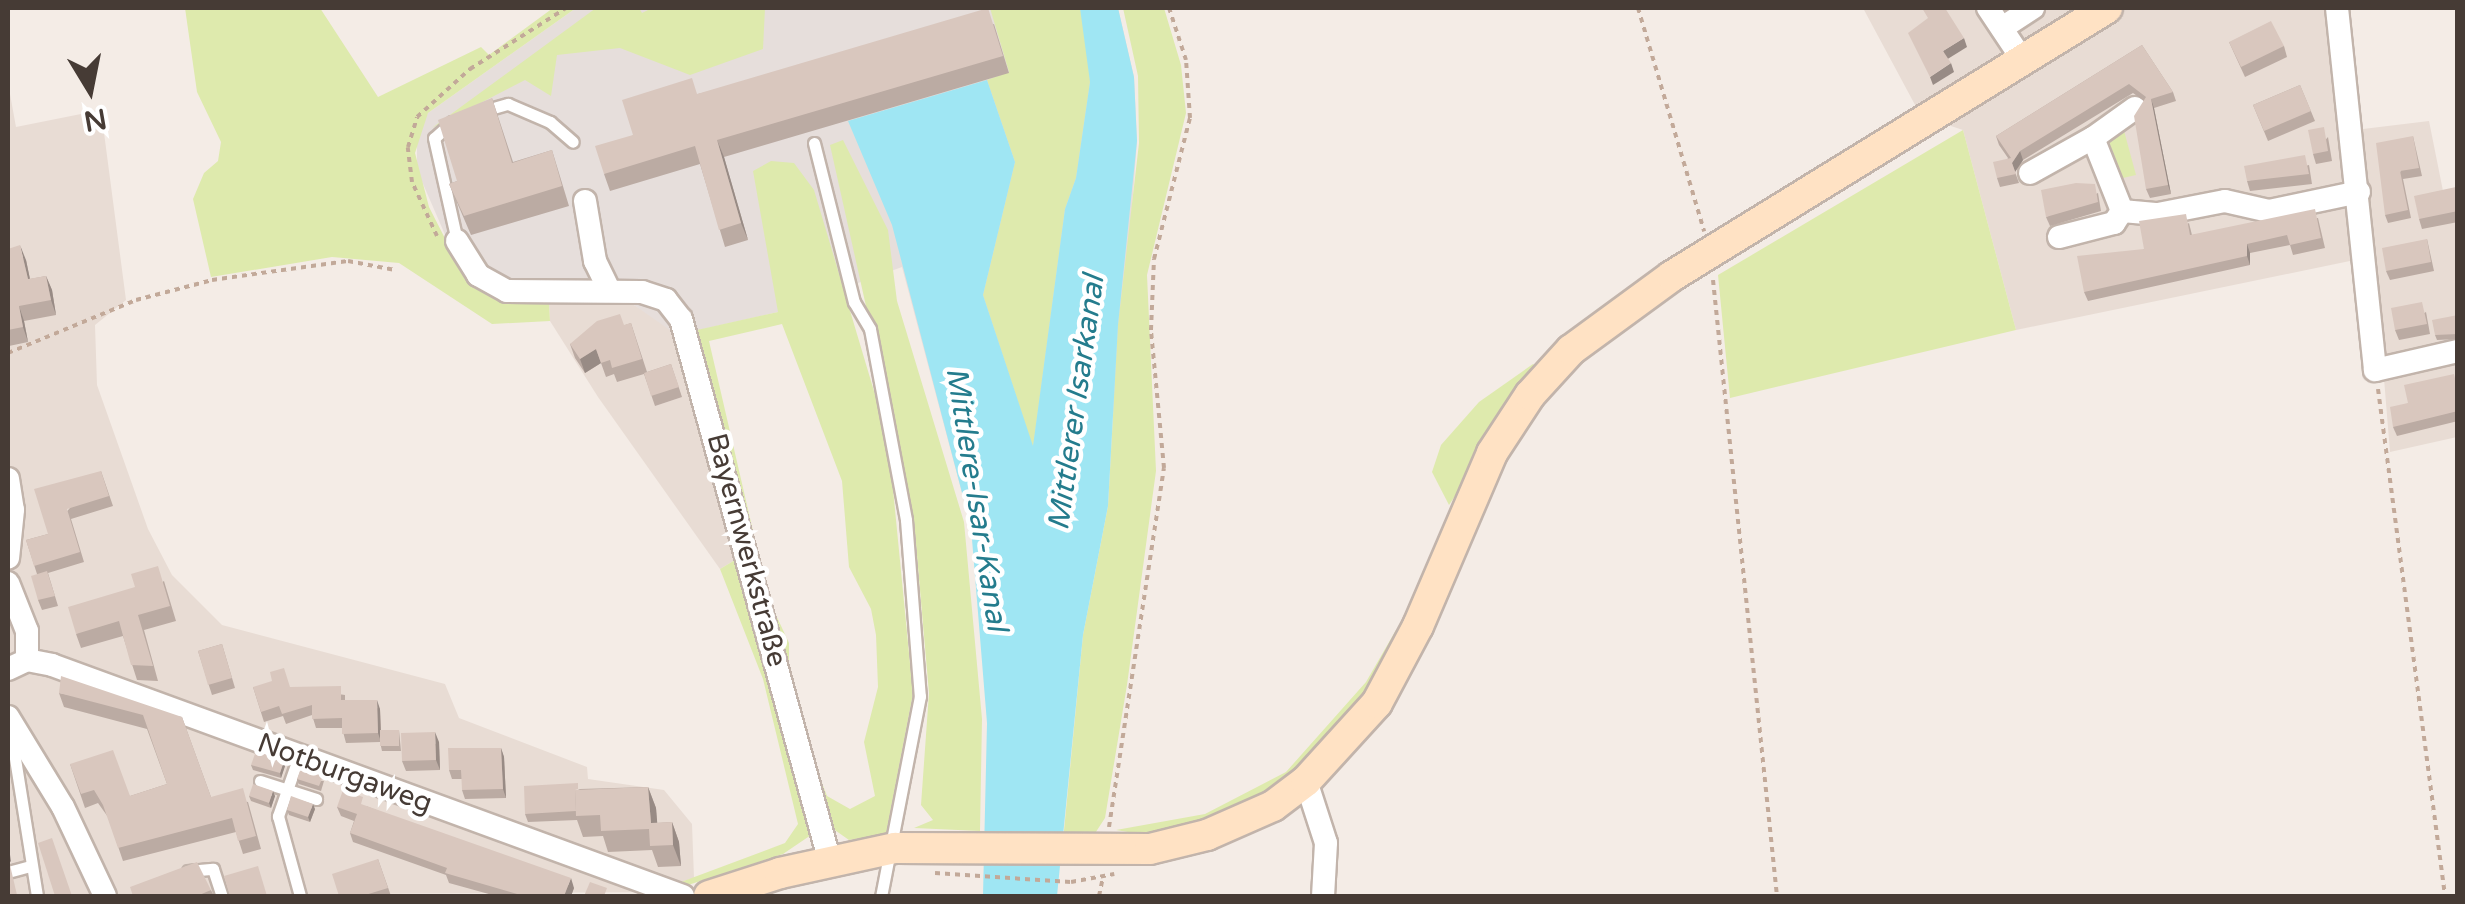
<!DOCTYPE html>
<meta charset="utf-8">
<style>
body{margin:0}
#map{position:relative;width:2465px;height:904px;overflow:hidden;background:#f4ece6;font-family:"Varela Round",sans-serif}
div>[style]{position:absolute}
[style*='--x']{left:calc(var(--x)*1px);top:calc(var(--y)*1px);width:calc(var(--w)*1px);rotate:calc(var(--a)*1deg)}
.residential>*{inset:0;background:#e8dcd4}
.industrial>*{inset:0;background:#e6dedb}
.green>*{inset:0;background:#deeaad}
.water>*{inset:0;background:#9fe6f3}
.path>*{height:4px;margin-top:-2px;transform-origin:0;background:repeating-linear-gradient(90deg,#c2a999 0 5px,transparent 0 10px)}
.roads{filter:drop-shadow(2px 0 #c2b4ab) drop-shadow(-2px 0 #c2b4ab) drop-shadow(0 2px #c2b4ab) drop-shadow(0 -2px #c2b4ab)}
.lane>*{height:11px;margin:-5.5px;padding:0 5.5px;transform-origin:5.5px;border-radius:5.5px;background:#fff}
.street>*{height:22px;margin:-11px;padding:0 11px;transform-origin:11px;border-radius:11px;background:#fff}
.secondary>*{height:30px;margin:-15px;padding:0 15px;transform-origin:15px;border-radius:15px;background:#ffe2c4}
.wall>*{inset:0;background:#bbaba3}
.shaded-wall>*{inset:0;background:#988b85}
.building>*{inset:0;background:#d9c7be}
span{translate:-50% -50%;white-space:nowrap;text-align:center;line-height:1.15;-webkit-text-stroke:9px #fff;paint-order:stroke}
.street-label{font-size:28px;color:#463b35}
.water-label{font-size:30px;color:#247c8d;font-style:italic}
.frame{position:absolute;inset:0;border:10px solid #463b35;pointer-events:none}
.north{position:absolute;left:40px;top:40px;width:100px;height:100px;-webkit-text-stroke:8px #fff;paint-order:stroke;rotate:170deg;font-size:28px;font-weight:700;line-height:40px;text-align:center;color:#463b35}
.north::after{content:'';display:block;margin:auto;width:35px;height:45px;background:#463b35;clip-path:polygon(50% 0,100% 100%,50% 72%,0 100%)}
</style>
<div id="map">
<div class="residential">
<i style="clip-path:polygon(1863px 8px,2348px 8px,2363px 129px,2429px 121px,2443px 191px,2457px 188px,2457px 437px,2390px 452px,2374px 256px,2016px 330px,1963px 130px,1921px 116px)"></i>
<i style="clip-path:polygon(8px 83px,16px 127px,101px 110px,126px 300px,95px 325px,97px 385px,148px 529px,172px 575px,222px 625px,445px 684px,459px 718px,587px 767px,588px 779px,664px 790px,692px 824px,694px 878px,681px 882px,685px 892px,8px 896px)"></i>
<i style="clip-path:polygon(549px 304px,634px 305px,674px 329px,740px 557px,720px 569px,598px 397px,550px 321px)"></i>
</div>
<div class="industrial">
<i style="clip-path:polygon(576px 8px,1118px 8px,1134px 77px,1137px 141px,1117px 409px,971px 527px,902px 267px,778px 312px,677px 335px,634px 305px,513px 300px,456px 260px,417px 170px,417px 133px,428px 113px)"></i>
</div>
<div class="green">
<i style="clip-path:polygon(185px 8px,320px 8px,378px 97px,481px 47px,489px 55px,553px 8px,576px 8px,428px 113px,415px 153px,429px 207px,456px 260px,513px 300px,549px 304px,550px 321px,492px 324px,399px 263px,332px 257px,211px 277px,193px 199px,204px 173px,218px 161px,221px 142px,197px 92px)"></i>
<i style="clip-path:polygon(596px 8px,639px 8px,642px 13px,652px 8px,765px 8px,763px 49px,690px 75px,620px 48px,557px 55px,551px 96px,525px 80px,432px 128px)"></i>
<i style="clip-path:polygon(990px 8px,1080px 8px,1086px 29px,1090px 82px,1076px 178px,1065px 209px,1033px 448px,983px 295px,1015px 162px,987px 80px,1009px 72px)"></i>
<i style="clip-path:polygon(1123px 8px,1164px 8px,1181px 65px,1186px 113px,1147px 275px,1156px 471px,1127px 685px,1105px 818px,1090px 841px,1063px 841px,1083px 635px,1108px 506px,1118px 325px,1139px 143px,1138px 76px)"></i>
<i style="clip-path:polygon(2123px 127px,2136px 175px,2114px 180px,2105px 146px)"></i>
<i style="clip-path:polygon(1963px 130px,2016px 330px,1730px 398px,1718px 275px)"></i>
<i style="clip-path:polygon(843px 140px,888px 230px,897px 301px,964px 522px,982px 719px,980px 831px,914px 828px,933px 820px,921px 805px,929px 693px,914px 521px,830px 145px)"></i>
<i style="clip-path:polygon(evenodd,771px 161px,794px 163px,814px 190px,888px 438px,913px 694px,886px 834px,849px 840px,829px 826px,697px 330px,778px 312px,753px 171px,771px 161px,782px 324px,842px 481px,849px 567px,871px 609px,876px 635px,878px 687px,864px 742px,875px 796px,850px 809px,827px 796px,812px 757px,789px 672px,789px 643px,769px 600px,709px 341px,782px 324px)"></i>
<i style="clip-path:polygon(1533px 364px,1540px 370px,1449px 505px,1432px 472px,1441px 445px,1479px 402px)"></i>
<i style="clip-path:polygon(740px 557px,814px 833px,783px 854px,685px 886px,681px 882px,785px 843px,798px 824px,763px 679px,720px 569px)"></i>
<i style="clip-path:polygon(1396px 630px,1401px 634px,1359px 711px,1289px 781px,1215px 820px,1152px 836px,1116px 830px,1205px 814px,1286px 772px,1366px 682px)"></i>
</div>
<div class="water">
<i style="clip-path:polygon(1080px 8px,1118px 8px,1134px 77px,1137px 141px,1118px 325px,1108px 506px,1083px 635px,1057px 896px,983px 896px,987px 723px,971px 527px,892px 225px,848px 121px,987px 80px,1015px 162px,983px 295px,1033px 446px,1065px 209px,1076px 178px,1090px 82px)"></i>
</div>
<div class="path">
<i style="--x:1638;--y:8;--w:233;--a:73.5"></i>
<i style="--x:437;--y:236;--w:60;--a:-114.8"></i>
<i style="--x:412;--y:182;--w:35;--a:-97"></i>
<i style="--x:408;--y:147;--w:31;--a:-73"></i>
<i style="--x:417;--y:117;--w:72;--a:-42.2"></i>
<i style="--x:470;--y:69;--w:114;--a:-32.4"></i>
<i style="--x:1713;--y:280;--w:619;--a:84.07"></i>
<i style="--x:8;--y:353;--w:139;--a:-22.5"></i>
<i style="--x:136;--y:300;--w:79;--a:-14.7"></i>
<i style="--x:212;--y:280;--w:137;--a:-8"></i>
<i style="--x:348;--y:261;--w:48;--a:10.8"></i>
<i style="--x:2378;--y:389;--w:511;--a:82.47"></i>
<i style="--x:1109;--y:827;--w:363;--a:-81.3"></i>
<i style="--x:1164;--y:468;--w:139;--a:-95.4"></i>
<i style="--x:1151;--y:330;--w:71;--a:-87.6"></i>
<i style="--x:1154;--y:259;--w:146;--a:-75.7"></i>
<i style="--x:1190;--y:118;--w:58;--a:-93.9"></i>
<i style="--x:1186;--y:60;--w:55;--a:-108.1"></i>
<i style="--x:935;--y:873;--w:136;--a:3.8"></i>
<i style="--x:1071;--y:882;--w:44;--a:-10.5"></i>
<i style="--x:1099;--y:896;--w:19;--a:-78"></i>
</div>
<div class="roads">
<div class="lane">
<i style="--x:483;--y:111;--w:26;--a:-16"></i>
<i style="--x:508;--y:104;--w:46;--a:23.2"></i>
<i style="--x:550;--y:122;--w:30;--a:41"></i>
<i style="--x:452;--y:122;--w:24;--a:138"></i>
<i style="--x:434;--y:138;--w:106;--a:77.4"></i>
<i style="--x:814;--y:143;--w:164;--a:75.9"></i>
<i style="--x:854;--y:302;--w:31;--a:59"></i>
<i style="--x:870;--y:329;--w:194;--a:79.3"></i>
<i style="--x:906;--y:520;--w:177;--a:85.5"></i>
<i style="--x:920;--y:696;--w:204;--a:101"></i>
<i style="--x:17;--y:735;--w:12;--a:110"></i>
<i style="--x:13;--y:746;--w:152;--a:80.9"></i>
<i style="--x:299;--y:756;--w:64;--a:109.3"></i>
<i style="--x:278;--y:816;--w:83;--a:74.6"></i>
<i style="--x:260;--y:781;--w:59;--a:17.8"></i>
<i style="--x:188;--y:871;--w:25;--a:-5"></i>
<i style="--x:213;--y:869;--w:28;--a:72"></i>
<i style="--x:8;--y:872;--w:23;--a:-15"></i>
</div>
<div class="street">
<i style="--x:1988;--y:8;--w:61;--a:56.3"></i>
<i style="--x:2337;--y:8;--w:364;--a:84"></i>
<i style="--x:2375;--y:370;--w:85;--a:-12.9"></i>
<i style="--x:2002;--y:28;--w:37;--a:-33"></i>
<i style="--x:2135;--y:108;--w:52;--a:144.5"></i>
<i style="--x:2093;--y:138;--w:79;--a:68.3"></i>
<i style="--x:2122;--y:211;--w:36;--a:5"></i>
<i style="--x:2158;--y:214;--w:68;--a:-11"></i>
<i style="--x:2225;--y:201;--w:45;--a:12.8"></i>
<i style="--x:2269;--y:211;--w:92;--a:-11.9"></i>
<i style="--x:2030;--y:173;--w:72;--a:-29.1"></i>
<i style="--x:585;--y:201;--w:61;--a:80.5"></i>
<i style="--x:595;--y:261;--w:32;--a:64"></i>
<i style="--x:2059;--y:237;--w:57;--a:-14.3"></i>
<i style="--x:2114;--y:223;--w:14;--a:-56"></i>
<i style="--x:457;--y:241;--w:40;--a:58"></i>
<i style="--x:478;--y:275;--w:33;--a:29"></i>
<i style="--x:507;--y:291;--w:135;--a:0.4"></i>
<i style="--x:642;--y:292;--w:25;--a:18"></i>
<i style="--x:666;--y:300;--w:24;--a:52"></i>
<i style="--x:681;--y:319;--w:563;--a:74.66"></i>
<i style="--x:8;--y:479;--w:31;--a:81"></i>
<i style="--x:13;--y:510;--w:48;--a:95.9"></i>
<i style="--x:8;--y:583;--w:52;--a:68.4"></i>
<i style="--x:27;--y:631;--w:29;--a:90"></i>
<i style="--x:8;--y:669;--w:21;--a:-25"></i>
<i style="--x:27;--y:660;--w:25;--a:11"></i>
<i style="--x:52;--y:665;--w:672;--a:20.11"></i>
<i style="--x:8;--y:717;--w:105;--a:58.6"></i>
<i style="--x:63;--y:807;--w:98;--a:64.7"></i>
<i style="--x:1306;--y:781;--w:65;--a:72.1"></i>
<i style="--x:1326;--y:843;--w:53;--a:93.2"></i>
</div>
<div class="secondary">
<i style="--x:709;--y:896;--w:75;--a:-17.9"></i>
<i style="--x:780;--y:873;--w:118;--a:-12.3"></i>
<i style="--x:895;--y:848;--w:255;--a:0.2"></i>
<i style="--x:1150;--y:849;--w:59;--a:-13.8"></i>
<i style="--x:1207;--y:835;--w:72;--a:-23.7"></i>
<i style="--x:1273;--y:806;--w:41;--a:-37.1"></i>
<i style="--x:1306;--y:781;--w:105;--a:-47.7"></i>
<i style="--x:1377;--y:703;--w:87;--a:-62"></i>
<i style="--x:1418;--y:626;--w:188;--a:-66.8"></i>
<i style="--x:1492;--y:453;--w:69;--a:-56.8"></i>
<i style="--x:1530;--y:395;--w:61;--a:-47.7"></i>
<i style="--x:1571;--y:350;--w:125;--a:-36.2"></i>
<i style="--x:1672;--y:276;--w:511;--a:-31.64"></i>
</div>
</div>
<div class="wall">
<i style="clip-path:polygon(994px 24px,1009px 73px,724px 157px,748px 240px,725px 247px,700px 164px,610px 191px,604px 174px,633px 135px,698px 94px)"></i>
<i style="clip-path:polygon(2229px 42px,2284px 46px,2287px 57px,2245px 77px)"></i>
<i style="clip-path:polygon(2142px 45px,2173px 92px,2176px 101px,2154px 108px,2171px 194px,2150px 198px,2146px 189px,2144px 101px,2133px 93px,2023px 160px,2015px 172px,2019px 183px,2000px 187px,1997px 178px,2008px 158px,1999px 145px,1996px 136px)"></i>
<i style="clip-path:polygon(2300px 85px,2315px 121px,2268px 141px,2253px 105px)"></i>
<i style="clip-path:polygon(492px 98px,513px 162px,552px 150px,569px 206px,471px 235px,449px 184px,457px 181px)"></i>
<i style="clip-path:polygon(2413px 136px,2422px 176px,2403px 179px,2411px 218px,2388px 223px,2385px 215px)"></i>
<i style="clip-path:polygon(2328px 137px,2332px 161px,2316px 164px,2313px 154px)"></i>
<i style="clip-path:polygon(2309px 165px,2312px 184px,2250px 191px,2247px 181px)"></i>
<i style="clip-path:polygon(2458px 190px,2458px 222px,2422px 229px,2419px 219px)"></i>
<i style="clip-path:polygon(2098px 193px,2101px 211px,2050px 226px,2046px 217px)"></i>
<i style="clip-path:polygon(2318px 218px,2325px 248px,2293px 255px,2290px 245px,2250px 253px,2250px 265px,2088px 301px,2084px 292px,2144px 249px,2189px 223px,2192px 235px)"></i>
<i style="clip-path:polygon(2427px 239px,2434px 271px,2390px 280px,2386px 271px)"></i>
<i style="clip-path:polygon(8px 249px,26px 260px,30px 279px,46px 276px,52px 290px,56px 315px,24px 321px,28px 342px,9px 346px,8px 342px)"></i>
<i style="clip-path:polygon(2426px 312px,2430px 334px,2399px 340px,2395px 330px)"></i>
<i style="clip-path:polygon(2458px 315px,2458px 339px,2437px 340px,2435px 335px)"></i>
<i style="clip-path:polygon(631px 323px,647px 372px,671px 364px,682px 397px,655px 406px,644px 374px,617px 382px,614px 374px,606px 377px,601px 363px,585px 373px,575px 358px,570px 344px)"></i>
<i style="clip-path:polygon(2458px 384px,2458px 421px,2397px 436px,2393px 427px,2408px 403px)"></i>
<i style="clip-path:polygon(101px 471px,113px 506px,71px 519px,84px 562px,48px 573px,58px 606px,42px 610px,38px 600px,37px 574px,26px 540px,48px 534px)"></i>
<i style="clip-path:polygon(164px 581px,176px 621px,144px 630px,158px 681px,137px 680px,123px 636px,81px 648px,76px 634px)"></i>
<i style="clip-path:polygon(222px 644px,235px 688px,212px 695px,198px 651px)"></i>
<i style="clip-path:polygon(253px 687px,290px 687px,345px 695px,345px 700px,380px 709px,381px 730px,399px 730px,401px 751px,382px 751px,380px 742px,346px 743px,342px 728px,316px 728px,312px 715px,286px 724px,283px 716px,264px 722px)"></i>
<i style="clip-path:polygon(59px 693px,182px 717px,211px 797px,248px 802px,261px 849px,243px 854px,236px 832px,123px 861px,108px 817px,98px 803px,85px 808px,70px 764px,130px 796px,167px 784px,147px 729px,64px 707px)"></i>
<i style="clip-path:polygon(439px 742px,440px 770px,406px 771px,402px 761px)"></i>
<i style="clip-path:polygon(501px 748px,504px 757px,506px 798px,465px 799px,462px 790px,462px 779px,452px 779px,449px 770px)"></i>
<i style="clip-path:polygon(251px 765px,285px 766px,281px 778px,253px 770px)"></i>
<i style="clip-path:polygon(297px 779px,324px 781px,321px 791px,299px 784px)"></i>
<i style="clip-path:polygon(648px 787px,656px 808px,657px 823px,672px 822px,679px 842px,681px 866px,658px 867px,652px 850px,608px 852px,603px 836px,583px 837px,577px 820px,528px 822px,525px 814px,580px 789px)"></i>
<i style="clip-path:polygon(249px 796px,275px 796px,271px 808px,251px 801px)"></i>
<i style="clip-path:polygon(366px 806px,574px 888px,571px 896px,496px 896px,449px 883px,446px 875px,353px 842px,350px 833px,354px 821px,341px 816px,337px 807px)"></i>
<i style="clip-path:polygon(315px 809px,310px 822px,289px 815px,287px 810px)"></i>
<i style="clip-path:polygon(378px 859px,391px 896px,339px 896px)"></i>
<i style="clip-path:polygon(211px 890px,214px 896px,133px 896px)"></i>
</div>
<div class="shaded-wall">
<i style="clip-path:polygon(1964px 38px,1967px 47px,1946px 60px,1943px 51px)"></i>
<i style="clip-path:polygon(1951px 63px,1954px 72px,1933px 85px,1930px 77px)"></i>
<i style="clip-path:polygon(2151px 99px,2154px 108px,2171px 194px,2168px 185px)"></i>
<i style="clip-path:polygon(717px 140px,724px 157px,748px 240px,741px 223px)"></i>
<i style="clip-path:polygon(2020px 151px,2023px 160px,2015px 172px,2012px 163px)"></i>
<i style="clip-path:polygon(2247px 244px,2250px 253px,2250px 265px,2247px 256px)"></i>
<i style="clip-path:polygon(20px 245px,26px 260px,33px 294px,28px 279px)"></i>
<i style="clip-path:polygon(46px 276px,52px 290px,56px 315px,51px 300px)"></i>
<i style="clip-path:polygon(19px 306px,24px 321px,28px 342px,23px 327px)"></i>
<i style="clip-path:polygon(596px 349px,601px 363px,585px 373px,580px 359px)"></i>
<i style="clip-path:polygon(377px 700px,380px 709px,381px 742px,378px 733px)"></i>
<i style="clip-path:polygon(435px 732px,439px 742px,440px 770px,436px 760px)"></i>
<i style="clip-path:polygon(501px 748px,504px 757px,506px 798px,503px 789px)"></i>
<i style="clip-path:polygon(284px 761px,285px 766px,281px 778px,280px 773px)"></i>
<i style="clip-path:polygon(648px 787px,656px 808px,659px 844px,651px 823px)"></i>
<i style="clip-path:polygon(273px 791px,275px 796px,271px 808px,269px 803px)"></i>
<i style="clip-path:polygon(313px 804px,315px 809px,310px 822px,308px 817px)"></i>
<i style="clip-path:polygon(672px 822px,679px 842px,681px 866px,673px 845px)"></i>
<i style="clip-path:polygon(8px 842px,11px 861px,8px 865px)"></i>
<i style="clip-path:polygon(571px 878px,574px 888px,571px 896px,564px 896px)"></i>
</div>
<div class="building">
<i style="clip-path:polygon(988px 8px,1003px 56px,717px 140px,741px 223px,719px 230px,695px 146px,604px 174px,595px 146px,633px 135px,622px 100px,692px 78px,697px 94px)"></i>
<i style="clip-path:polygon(1922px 8px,1945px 8px,1964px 38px,1943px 51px,1951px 63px,1930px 77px,1908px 33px,1928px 18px)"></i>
<i style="clip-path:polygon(2271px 21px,2284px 46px,2241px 67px,2229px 42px)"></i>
<i style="clip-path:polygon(2142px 45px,2173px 92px,2151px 99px,2168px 185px,2146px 189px,2134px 116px,2146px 97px,2129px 84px,2020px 151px,2012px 163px,2016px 174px,1997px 178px,1993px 162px,2011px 158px,1996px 136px)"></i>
<i style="clip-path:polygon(2300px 85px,2311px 111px,2264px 131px,2253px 105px)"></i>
<i style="clip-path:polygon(492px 98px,512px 163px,552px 150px,562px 186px,464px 216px,449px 184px,457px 181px,438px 120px)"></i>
<i style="clip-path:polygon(2324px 127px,2328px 151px,2313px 154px,2308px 130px)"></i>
<i style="clip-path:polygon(2413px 136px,2419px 168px,2400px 171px,2408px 210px,2385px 215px,2376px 143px)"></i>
<i style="clip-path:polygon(2305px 155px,2309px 174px,2247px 181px,2244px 166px)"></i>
<i style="clip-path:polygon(2076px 183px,2095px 184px,2098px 202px,2046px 217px,2041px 190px)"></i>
<i style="clip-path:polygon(2456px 187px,2458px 211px,2419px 219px,2414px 196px)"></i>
<i style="clip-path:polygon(2315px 209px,2321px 238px,2290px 245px,2287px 235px,2247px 244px,2247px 256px,2084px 292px,2077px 256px,2144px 249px,2139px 221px,2186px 214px,2190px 235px)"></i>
<i style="clip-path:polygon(2427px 239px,2431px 262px,2386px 271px,2382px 248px)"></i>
<i style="clip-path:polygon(20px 245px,28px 279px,46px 276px,51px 300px,19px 306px,23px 327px,8px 330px,8px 249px)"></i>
<i style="clip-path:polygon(2422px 302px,2427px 324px,2395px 330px,2391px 308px)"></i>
<i style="clip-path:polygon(620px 314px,624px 325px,631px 323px,642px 359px,612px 368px,610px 360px,601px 363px,596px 349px,580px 359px,570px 344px,597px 321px)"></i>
<i style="clip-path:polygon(2458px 315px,2458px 334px,2435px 335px,2432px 320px)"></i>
<i style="clip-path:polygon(671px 364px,679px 387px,651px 396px,644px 373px)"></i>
<i style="clip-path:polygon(2454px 374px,2458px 391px,2458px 411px,2393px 427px,2390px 407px,2408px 403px,2404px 385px)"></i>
<i style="clip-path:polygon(101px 471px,109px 496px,67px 509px,80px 552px,34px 566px,26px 540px,48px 534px,34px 489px)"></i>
<i style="clip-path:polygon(158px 566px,170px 606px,138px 615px,153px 666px,131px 665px,119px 621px,76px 634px,68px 607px,135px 587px,131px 574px)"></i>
<i style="clip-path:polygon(47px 571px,55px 596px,38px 600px,31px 576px)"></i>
<i style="clip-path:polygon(222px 644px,232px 678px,208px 685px,198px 651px)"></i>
<i style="clip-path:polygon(284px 668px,290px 687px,341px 686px,341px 700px,377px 700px,378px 733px,342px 734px,342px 718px,312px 719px,312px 705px,282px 714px,279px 706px,261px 712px,253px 687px,272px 681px,270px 672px)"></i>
<i style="clip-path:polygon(61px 676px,182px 717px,211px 797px,243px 788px,256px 836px,238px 841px,232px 818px,118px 848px,103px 805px,94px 790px,81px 794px,70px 764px,113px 750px,130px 796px,167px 784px,143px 715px,59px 693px)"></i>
<i style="clip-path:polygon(380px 730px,399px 730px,399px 746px,380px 746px)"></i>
<i style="clip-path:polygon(435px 732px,436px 760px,402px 761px,401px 733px)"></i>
<i style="clip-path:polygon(448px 748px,501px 748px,503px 789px,462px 790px,461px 770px,449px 770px)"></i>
<i style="clip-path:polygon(256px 751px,284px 761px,280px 773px,251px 765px)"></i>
<i style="clip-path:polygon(301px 768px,323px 776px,319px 786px,297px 779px)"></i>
<i style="clip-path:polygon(578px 783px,578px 789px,575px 790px,576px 811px,525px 814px,524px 786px)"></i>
<i style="clip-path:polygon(253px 784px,273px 791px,269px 803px,249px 796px)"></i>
<i style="clip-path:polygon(648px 787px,651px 823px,672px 822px,673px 845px,650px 846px,649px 829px,601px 831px,600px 815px,576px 816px,575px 790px)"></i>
<i style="clip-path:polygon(343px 790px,363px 797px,361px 804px,571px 878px,564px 896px,524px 896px,445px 873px,447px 868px,350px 833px,357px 814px,337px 807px)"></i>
<i style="clip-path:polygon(291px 796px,313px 804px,308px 817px,287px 810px)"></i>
<i style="clip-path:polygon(52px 838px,72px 896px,55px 896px,38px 843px)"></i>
<i style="clip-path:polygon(378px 859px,388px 888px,362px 896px,339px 896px,332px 874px)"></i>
<i style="clip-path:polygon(197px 862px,211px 890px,197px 896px,133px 896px,130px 887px)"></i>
<i style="clip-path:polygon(8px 864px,10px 865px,17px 895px,12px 896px,8px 896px)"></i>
<i style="clip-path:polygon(258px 866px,267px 896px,230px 896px,224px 876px)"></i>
<i style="clip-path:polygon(590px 882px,607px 888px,604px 896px,584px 896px)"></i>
</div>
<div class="street-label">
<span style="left:747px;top:550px;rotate:75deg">Bayernwerkstraße</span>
<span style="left:345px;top:773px;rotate:20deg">Notburgaweg</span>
</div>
<div class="water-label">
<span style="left:1077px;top:403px;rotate:-82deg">Mittlerer Isarkanal</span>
<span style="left:976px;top:499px;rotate:81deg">Mittlere-Isar-Kanal</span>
</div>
<div class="frame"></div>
<div class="north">N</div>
</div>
